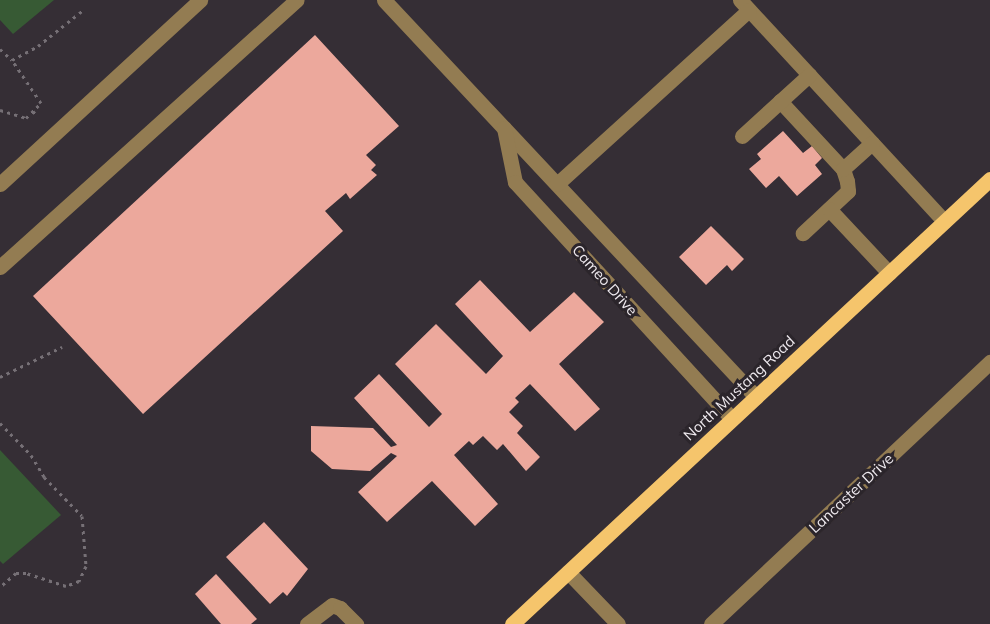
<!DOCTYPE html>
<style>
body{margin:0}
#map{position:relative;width:990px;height:624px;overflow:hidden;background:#352e35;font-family:Mulish,sans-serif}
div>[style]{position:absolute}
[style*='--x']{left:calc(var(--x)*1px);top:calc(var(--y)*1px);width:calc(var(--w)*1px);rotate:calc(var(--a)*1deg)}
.green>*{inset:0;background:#375a34}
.building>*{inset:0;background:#eca89c}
.path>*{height:3px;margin-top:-1.5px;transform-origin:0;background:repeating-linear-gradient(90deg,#767076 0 3px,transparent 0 7.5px)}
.minor>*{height:15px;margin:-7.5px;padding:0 7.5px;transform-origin:7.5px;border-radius:7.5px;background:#937c52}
.major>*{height:15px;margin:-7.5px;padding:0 7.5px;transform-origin:7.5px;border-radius:7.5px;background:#f5c56c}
span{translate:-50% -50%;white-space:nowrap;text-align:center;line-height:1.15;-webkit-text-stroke:6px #2b252b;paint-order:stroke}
.street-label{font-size:15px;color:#efeaef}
</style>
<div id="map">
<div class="green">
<i style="clip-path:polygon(0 0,54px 0,13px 34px,0 20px)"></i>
<i style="clip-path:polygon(0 450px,61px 515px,3px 564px,0 561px)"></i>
</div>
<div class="building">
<i style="clip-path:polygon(315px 35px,399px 126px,366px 155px,376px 165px,371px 170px,377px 175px,350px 199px,346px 193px,325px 211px,343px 231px,143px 414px,33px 296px)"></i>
<i style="clip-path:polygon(783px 131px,803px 153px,812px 146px,822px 158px,815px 165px,822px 174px,797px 196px,779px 176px,766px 188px,749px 169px,761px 159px,757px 154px)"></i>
<i style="clip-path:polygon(711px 226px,744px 259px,732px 271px,727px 265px,706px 285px,679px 257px)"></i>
<i style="clip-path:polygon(480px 280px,530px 332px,574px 292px,604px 322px,559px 364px,600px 409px,575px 431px,530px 384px,515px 398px,519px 402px,509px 412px,523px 426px,517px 433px,540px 457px,526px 471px,503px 444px,497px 450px,483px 436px,473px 445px,469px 441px,454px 455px,498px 504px,475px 526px,432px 481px,387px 522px,358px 492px,397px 456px,391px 453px,370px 471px,332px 469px,311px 451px,311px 426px,373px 428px,391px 447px,397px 445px,354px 398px,379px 374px,429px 427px,442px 414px,395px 364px,436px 324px,486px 374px,503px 356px,455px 304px)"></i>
<i style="clip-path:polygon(264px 522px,308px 569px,287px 596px,283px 592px,270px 604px,226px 557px)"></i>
<i style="clip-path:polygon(216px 574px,257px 619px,251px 624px,221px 624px,195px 594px)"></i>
</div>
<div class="path">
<i style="--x:0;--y:49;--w:16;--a:43"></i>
<i style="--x:0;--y:110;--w:27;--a:17"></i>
<i style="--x:26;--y:118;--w:21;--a:-45"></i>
<i style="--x:41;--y:103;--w:52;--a:-124"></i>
<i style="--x:12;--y:60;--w:30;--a:-28"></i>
<i style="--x:38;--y:46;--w:56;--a:-38.5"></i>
<i style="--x:33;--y:111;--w:6;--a:51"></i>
<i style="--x:0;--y:377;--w:69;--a:-25.8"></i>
<i style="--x:0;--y:423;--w:45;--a:45.9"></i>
<i style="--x:31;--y:455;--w:26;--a:59"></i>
<i style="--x:44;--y:477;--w:54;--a:45.7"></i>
<i style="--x:82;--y:516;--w:50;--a:85.4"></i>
<i style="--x:86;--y:566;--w:17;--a:115"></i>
<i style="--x:79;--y:581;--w:14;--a:159"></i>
<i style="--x:66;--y:586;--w:42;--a:-162"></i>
<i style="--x:26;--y:573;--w:10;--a:180"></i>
<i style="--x:16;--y:573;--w:21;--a:139"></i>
</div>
<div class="minor">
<i style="--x:384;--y:0;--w:544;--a:46.86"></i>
<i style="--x:740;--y:0;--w:301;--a:47.3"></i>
<i style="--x:780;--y:101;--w:93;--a:47.2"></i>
<i style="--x:843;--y:169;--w:13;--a:72"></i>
<i style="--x:847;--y:181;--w:10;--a:84"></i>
<i style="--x:848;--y:191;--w:62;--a:137"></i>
<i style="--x:504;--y:128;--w:55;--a:78.5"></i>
<i style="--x:515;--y:182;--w:321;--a:47.5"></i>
<i style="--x:742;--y:136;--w:91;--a:-42.3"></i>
<i style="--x:843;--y:169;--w:39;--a:-42"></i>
<i style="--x:0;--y:184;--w:272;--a:-42.6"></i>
<i style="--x:557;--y:184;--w:259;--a:-42.2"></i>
<i style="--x:829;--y:209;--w:88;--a:46.8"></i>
<i style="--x:0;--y:267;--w:399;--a:-42"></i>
<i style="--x:568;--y:572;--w:72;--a:46.1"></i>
<i style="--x:307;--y:624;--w:31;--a:-37"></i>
<i style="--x:332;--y:605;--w:9;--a:21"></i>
<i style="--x:340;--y:608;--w:23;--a:45"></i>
<i style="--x:711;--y:624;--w:383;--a:-43.2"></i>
</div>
<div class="major">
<i style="--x:512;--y:624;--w:653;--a:-42.95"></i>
</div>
<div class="street-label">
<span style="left:605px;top:280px;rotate:48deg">Cameo Drive</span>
<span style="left:739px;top:388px;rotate:-43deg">North Mustang Road</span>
<span style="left:851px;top:493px;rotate:-43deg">Lancaster Drive</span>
</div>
</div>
